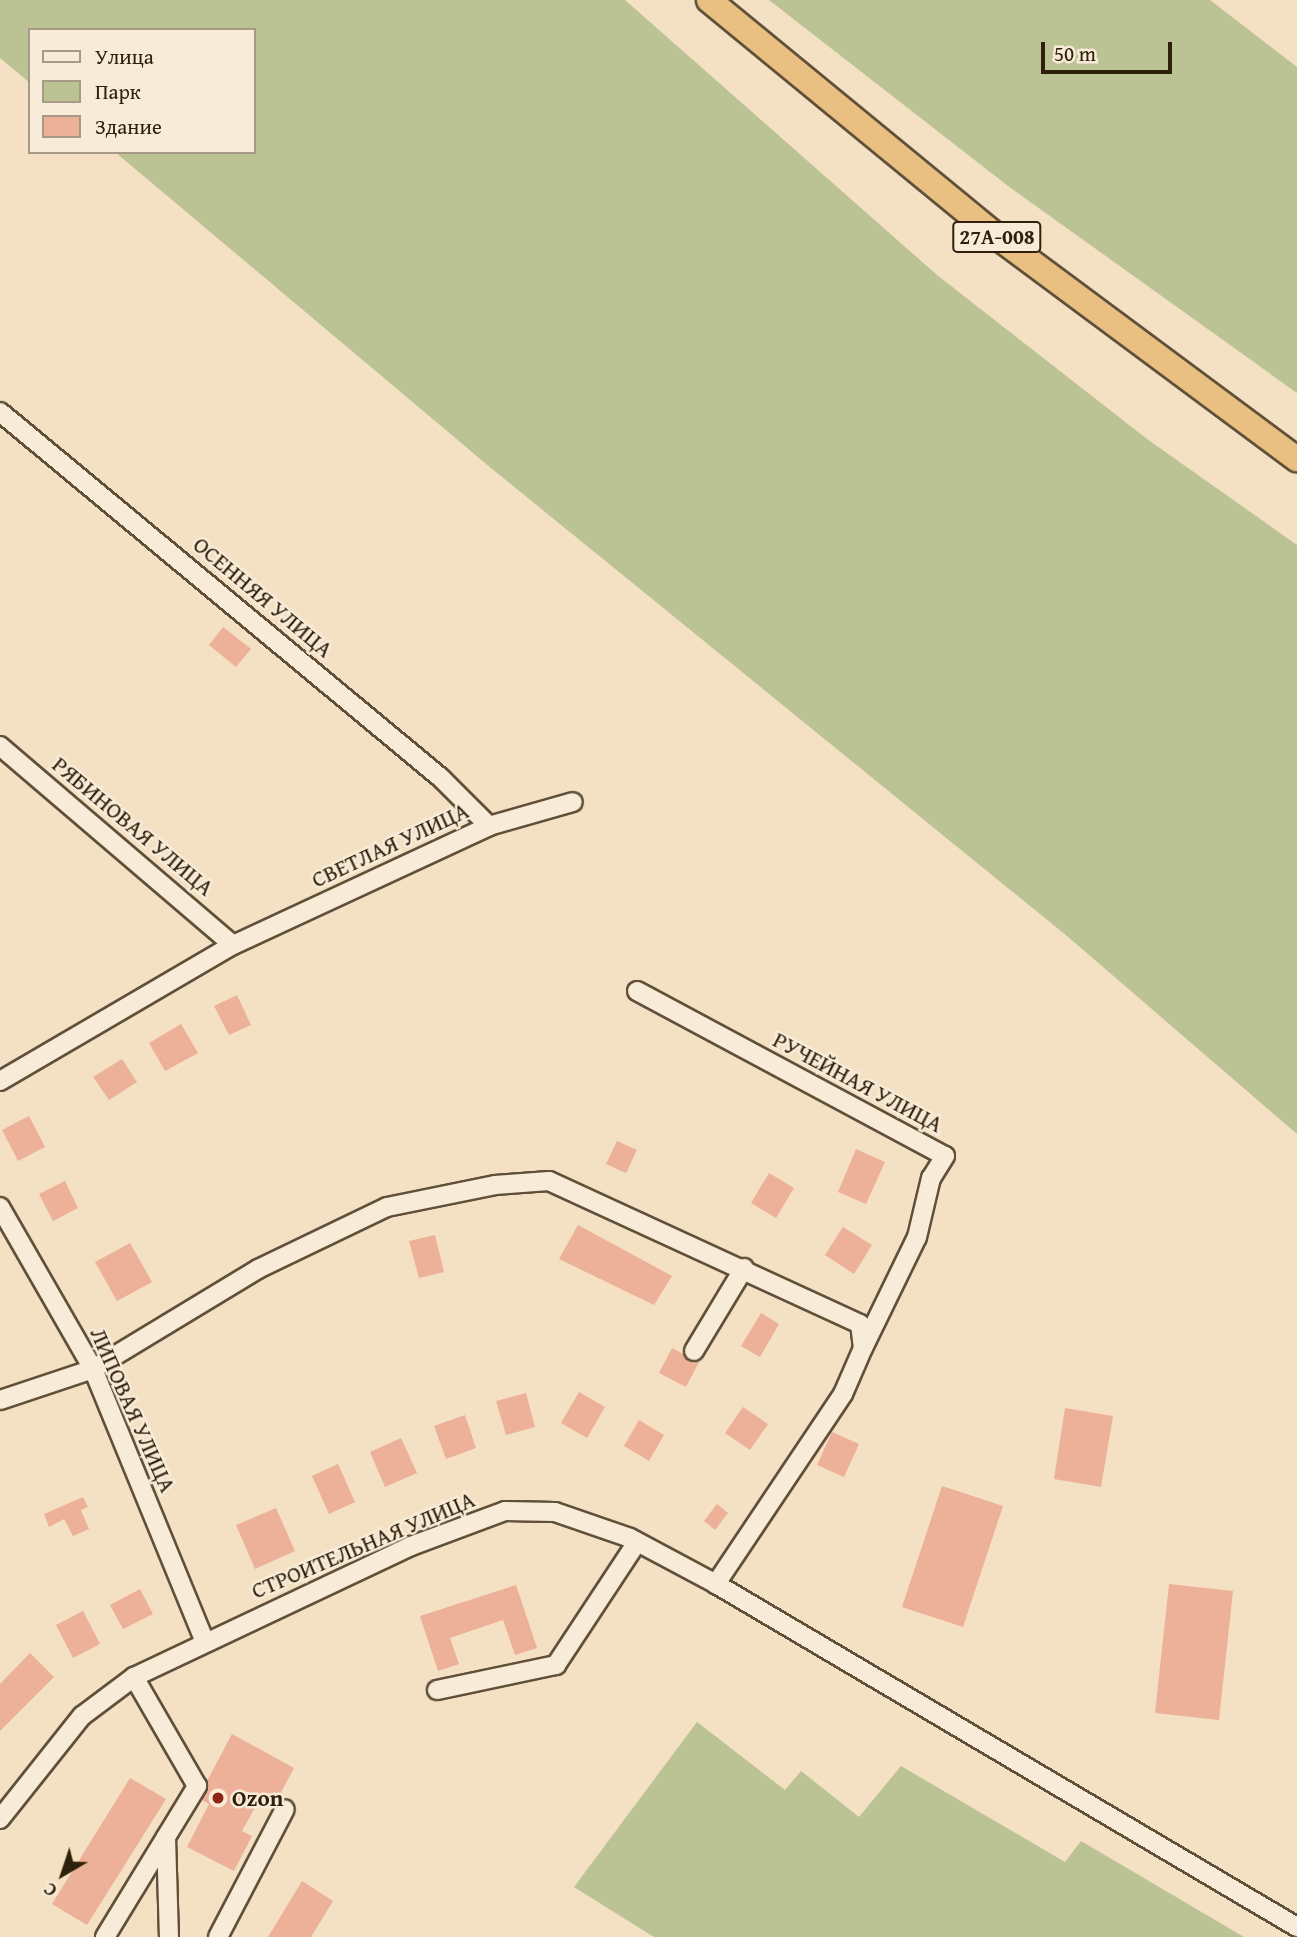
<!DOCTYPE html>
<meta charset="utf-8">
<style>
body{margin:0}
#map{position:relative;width:1297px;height:1937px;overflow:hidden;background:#f4e0c3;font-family:"Gentium Book Plus",serif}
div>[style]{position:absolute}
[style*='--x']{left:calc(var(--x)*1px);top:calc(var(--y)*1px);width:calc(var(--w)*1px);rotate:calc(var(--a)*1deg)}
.green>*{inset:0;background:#bbc294}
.building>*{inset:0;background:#ecb198}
.roads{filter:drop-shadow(2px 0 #605039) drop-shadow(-2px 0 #605039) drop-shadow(0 2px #605039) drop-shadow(0 -2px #605039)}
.minor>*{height:18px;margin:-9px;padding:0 9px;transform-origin:9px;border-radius:9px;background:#f8ebd8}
.highway>*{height:24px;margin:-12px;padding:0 12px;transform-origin:12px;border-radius:12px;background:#eac082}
.dots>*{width:19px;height:19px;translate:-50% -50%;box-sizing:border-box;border:4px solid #f8ebd8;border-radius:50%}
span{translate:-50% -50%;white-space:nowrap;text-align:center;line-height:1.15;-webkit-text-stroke:5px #f8ebd8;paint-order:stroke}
.shield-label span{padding:2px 5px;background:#f8ebd8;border:2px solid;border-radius:5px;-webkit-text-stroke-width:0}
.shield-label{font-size:21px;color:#2e200b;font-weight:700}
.street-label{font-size:23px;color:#2e200b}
.poi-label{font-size:23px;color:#2e200b;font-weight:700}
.left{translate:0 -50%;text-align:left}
.legend{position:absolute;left:28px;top:28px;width:228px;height:126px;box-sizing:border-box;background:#f8ebd8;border:2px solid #a79a86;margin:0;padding:9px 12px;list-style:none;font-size:21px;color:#2e200b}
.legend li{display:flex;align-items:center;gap:14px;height:35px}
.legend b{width:35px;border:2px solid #a79a86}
.north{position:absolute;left:28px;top:1839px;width:70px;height:70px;-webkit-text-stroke:5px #f8ebd8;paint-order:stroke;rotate:219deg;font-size:19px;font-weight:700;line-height:28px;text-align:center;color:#2e200b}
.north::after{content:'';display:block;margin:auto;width:24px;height:32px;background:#2e200b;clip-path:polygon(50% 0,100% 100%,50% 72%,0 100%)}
.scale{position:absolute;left:1041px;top:42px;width:131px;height:32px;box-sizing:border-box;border:4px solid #2e200b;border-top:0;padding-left:9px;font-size:21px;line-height:24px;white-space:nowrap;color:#2e200b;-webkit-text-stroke:5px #f8ebd8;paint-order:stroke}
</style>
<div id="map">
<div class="green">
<i style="clip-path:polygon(0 0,625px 0,937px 275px,1147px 439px,1297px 545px,1297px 1134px,1067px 936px,491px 468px,115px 152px,254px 152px,254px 30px,30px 30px,30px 83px,0 58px)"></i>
<i style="clip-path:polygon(769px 0,1210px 0,1297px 67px,1297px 393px,1008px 186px)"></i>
<i style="clip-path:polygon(697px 1722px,785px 1790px,801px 1771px,859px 1817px,901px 1766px,1065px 1862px,1081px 1841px,1244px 1937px,654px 1937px,574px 1887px)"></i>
</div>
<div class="building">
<i style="clip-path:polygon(223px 627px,251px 649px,236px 667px,209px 645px)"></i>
<i style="clip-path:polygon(237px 995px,251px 1025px,229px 1035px,214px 1006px)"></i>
<i style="clip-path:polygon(181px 1024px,198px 1053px,165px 1071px,149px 1043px)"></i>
<i style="clip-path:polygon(122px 1059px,137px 1082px,109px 1100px,93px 1077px)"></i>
<i style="clip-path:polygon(29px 1116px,45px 1147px,18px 1161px,2px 1130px)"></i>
<i style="clip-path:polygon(617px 1141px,637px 1150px,626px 1173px,606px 1164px)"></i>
<i style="clip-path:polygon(856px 1149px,885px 1162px,866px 1204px,838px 1192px)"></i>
<i style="clip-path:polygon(769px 1173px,794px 1188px,776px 1218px,751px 1203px)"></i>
<i style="clip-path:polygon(65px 1181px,78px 1208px,53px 1221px,39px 1194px)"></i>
<i style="clip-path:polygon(578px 1225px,672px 1276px,654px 1305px,559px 1259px)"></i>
<i style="clip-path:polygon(843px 1227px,872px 1245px,854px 1274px,825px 1255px)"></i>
<i style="clip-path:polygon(435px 1235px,444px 1272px,419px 1278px,409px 1241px)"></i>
<i style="clip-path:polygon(130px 1243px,152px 1282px,117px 1301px,95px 1262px)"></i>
<i style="clip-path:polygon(761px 1313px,779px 1324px,760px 1357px,741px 1346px)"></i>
<i style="clip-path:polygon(672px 1348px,699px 1362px,686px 1387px,659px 1373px)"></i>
<i style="clip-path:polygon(579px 1392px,605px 1407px,587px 1438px,561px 1423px)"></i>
<i style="clip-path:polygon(526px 1393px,535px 1427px,506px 1435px,496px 1401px)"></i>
<i style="clip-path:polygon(743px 1407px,768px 1424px,750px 1450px,725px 1433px)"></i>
<i style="clip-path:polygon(1065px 1408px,1113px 1416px,1101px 1487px,1054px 1479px)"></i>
<i style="clip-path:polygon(465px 1415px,476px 1448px,446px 1459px,434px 1426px)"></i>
<i style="clip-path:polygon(639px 1420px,664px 1435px,649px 1461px,624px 1446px)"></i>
<i style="clip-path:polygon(832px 1432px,859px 1444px,844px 1477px,817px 1465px)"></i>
<i style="clip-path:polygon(401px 1438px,417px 1473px,385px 1487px,370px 1452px)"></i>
<i style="clip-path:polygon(338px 1464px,355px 1502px,329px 1514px,312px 1476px)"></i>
<i style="clip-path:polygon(942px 1486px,1003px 1506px,963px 1627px,902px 1607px)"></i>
<i style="clip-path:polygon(83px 1497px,88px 1507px,81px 1510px,89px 1529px,73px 1536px,64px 1519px,49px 1527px,44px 1514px)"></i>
<i style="clip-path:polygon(717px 1504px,728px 1513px,715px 1530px,704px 1521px)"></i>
<i style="clip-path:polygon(276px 1508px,295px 1551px,255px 1569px,236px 1525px)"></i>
<i style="clip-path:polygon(1169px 1584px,1233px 1591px,1219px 1720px,1155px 1713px)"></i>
<i style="clip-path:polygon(516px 1585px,537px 1648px,515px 1655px,503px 1620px,450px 1638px,459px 1664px,438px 1671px,420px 1616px)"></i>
<i style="clip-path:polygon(140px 1589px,153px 1614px,123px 1629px,110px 1605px)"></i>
<i style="clip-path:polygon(83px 1611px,100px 1644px,73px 1658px,56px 1625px)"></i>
<i style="clip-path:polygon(30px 1653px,54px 1677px,0 1731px,0 1684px)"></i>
<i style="clip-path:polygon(232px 1734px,294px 1768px,277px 1800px,263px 1793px,242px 1831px,252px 1836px,234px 1871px,187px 1847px,209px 1804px,202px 1800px,207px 1781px)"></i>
<i style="clip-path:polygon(130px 1778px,166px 1799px,87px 1925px,52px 1904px)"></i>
<i style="clip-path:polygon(302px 1881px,333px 1901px,311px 1937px,268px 1937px)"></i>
</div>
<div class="roads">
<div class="minor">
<i style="--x:0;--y:412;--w:573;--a:39.69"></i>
<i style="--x:441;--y:778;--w:68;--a:45"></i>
<i style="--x:0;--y:746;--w:306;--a:40.5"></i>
<i style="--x:637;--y:991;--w:349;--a:28.2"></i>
<i style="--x:945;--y:1156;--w:26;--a:122"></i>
<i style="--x:931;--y:1178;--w:61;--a:103.3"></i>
<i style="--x:917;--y:1237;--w:123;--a:115.9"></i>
<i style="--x:0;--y:1081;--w:270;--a:-30.3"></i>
<i style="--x:233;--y:945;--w:282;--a:-24.9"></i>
<i style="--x:489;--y:826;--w:87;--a:-15.9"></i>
<i style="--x:0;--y:1207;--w:187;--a:60.1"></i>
<i style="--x:93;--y:1369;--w:295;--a:67.7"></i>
<i style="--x:694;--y:1351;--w:97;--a:-58.9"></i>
<i style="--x:0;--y:1400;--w:98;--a:-18.4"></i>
<i style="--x:93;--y:1369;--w:193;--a:-31.2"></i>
<i style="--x:258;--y:1269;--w:143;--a:-25.7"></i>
<i style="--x:387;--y:1207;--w:110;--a:-11.5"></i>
<i style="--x:495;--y:1185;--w:54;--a:-4.2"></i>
<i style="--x:549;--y:1181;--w:342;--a:24.7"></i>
<i style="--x:860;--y:1324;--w:24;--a:83"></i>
<i style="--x:863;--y:1348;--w:50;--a:113.5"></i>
<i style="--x:843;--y:1394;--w:229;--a:123.8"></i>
<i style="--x:437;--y:1690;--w:122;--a:-11.9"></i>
<i style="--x:556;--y:1665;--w:147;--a:-56.6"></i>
<i style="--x:0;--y:1819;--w:132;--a:-51.5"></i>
<i style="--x:82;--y:1716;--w:65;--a:-36.9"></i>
<i style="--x:134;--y:1677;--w:306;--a:-25.3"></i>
<i style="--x:411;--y:1546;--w:100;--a:-20.4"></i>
<i style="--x:505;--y:1511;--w:50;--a:1.1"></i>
<i style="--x:555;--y:1512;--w:79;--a:19.1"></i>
<i style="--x:630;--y:1538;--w:98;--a:28.1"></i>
<i style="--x:716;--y:1584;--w:675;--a:30.56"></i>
<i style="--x:166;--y:1837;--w:100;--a:88.3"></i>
<i style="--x:105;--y:1937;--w:177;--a:-58.6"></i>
<i style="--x:197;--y:1786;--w:126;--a:-120"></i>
<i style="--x:218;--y:1937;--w:144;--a:-62.4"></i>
</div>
<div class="highway">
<i style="--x:709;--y:0;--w:375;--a:39.4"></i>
<i style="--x:999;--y:238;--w:371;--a:36.6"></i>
</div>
</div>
<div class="dots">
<i style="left:218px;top:1798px;background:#8f2418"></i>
</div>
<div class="shield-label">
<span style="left:997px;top:237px">27А-008</span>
</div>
<div class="street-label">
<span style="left:263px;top:597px;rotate:40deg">ОСЕННЯЯ УЛИЦА</span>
<span style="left:133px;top:826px;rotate:40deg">РЯБИНОВАЯ УЛИЦА</span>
<span style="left:390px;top:845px;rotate:-25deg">СВЕТЛАЯ УЛИЦА</span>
<span style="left:858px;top:1082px;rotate:28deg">РУЧЕЙНАЯ УЛИЦА</span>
<span style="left:133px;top:1410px;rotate:66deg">ЛИПОВАЯ УЛИЦА</span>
<span style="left:363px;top:1545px;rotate:-23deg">СТРОИТЕЛЬНАЯ УЛИЦА</span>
</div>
<div class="poi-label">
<span class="left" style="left:232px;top:1798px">Ozon</span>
</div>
<ul class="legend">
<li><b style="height:9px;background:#f8ebd8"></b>Улица</li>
<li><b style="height:19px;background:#bbc294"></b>Парк</li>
<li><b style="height:19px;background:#ecb198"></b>Здание</li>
</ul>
<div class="north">С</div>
<div class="scale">50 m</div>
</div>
